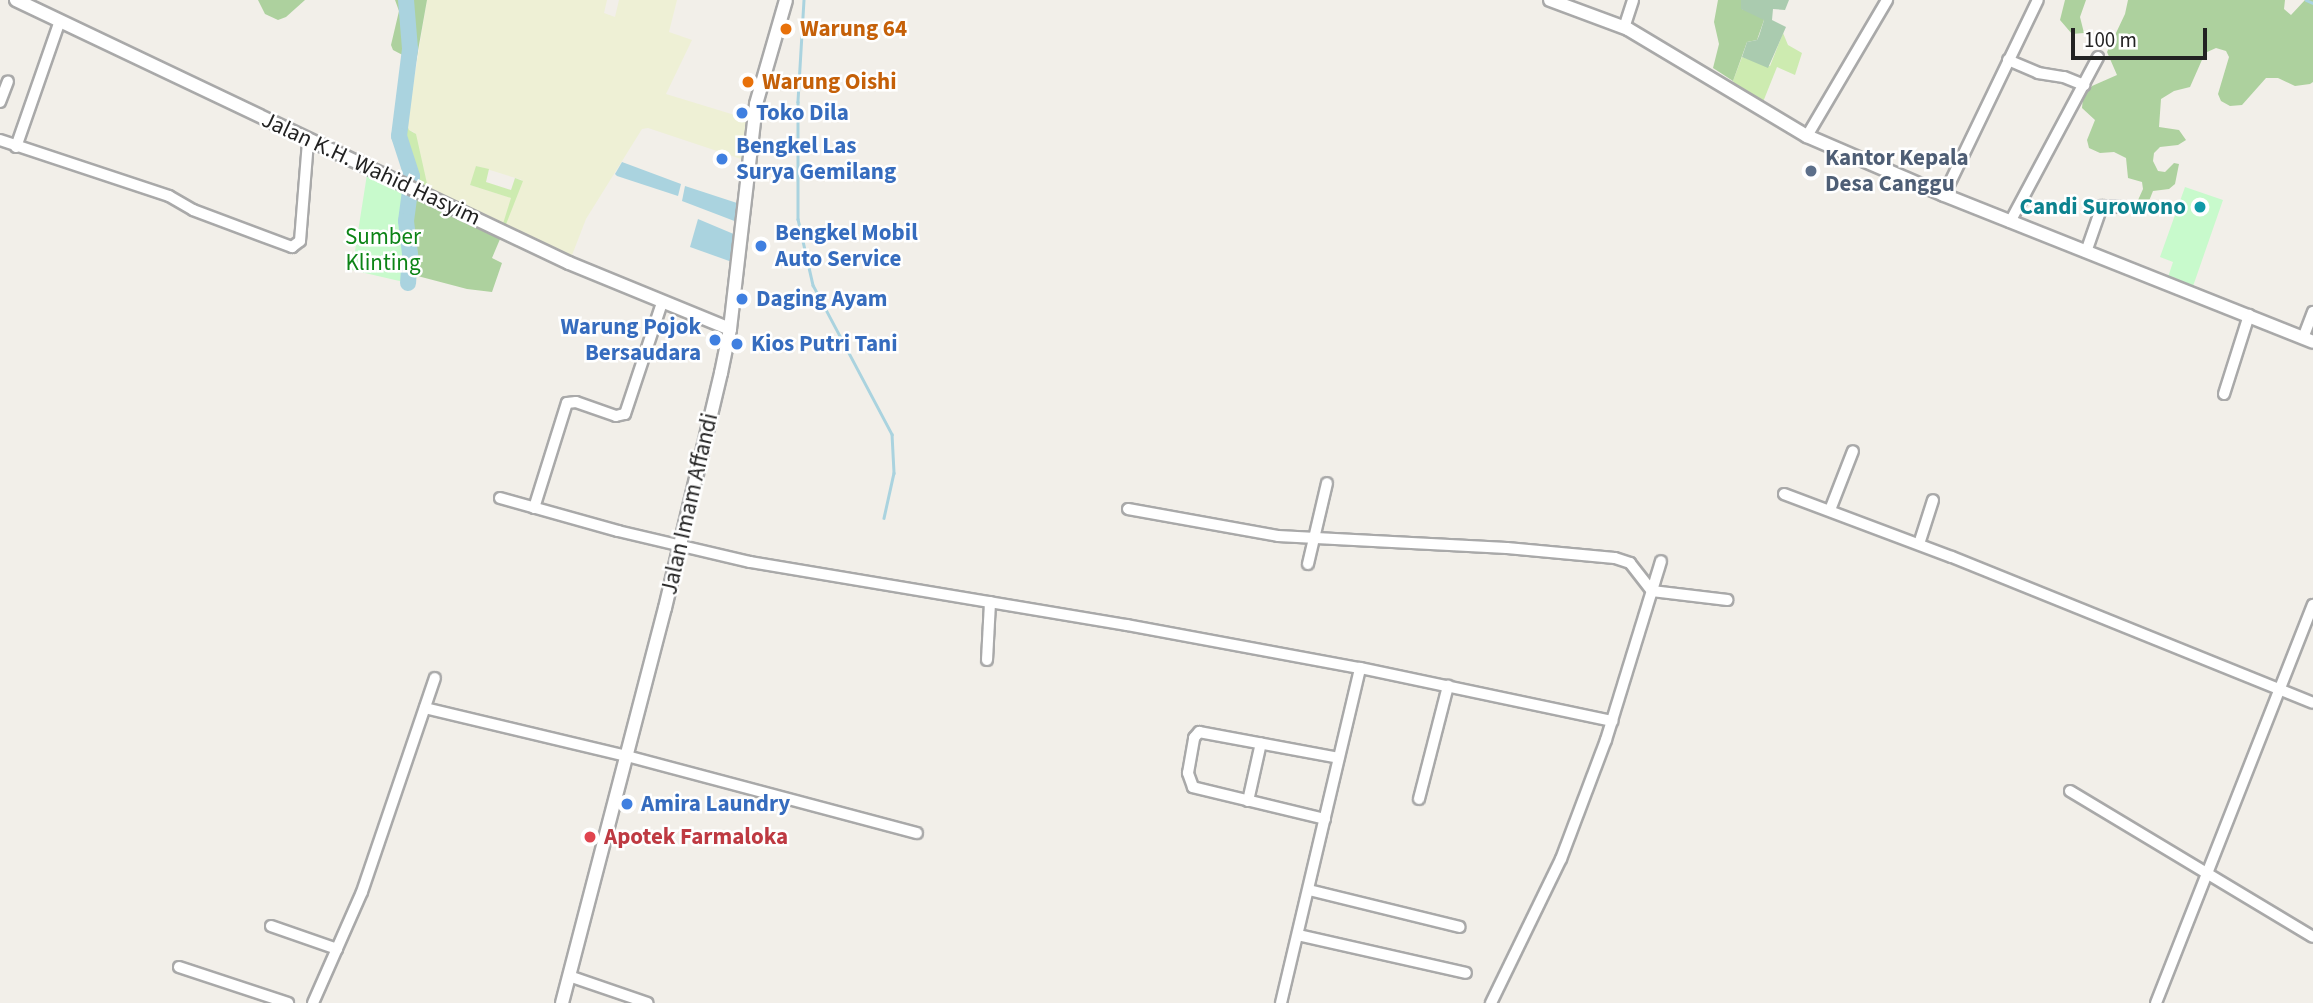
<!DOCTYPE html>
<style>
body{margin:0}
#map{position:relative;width:2313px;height:1003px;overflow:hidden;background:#f2efe9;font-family:"Source Sans 3",sans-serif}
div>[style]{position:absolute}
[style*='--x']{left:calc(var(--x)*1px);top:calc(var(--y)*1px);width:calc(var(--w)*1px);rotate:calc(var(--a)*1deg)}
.farmland>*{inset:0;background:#eef0d5}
.grass>*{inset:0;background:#cdebb0}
.forest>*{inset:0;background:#add19e}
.cemetery>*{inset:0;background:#aacbaf}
.park>*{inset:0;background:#c8facc}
.water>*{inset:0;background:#aad3df}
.stream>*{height:2.5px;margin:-1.25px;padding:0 1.25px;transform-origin:1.25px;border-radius:1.25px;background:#aad3df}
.river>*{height:16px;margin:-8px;padding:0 8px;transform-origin:8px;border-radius:8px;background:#aad3df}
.roads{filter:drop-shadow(2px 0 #a9a9a9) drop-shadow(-2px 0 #a9a9a9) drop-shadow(0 2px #a9a9a9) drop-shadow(0 -2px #a9a9a9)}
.minor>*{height:10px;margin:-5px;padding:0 5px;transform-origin:5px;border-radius:5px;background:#fff}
.tertiary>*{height:12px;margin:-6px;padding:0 6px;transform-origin:6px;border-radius:6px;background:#fff}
.dots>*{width:19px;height:19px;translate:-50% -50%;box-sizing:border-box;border:4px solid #fff;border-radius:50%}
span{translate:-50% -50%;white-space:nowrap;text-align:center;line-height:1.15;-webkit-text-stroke:5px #fff;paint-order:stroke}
.food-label{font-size:23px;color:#c56008;font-weight:700}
.left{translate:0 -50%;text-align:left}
.shop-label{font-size:23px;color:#366cbe;font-weight:700}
.right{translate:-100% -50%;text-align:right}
.service-label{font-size:23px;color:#4e5e75;font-weight:700}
.street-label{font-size:23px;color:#222}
.culture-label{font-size:23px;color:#0d838f;font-weight:700}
.park-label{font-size:23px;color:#0c8416}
.health-label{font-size:23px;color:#be3a42;font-weight:700}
.scale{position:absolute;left:2071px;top:28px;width:136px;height:32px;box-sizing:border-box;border:4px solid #222;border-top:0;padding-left:9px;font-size:21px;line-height:24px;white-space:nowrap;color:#222;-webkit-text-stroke:5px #fff;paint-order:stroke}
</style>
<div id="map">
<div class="farmland">
<i style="clip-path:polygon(427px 0,607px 0,604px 13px,615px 17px,619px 0,677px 0,669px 32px,692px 40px,666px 94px,751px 120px,750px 162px,648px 128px,642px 129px,586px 219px,569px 263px,503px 232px,522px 180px,477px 166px,470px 185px,512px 198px,501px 230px,430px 197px,414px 132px,409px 130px,407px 123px)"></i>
</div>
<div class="grass">
<i style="clip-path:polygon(1783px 33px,1788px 45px,1802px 53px,1795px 75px,1777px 67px,1763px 102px,1736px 88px,1733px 81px,1742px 57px,1770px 66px)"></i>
<i style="clip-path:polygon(401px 122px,406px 122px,409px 130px,416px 134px,430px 197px,411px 188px,412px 176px,399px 136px)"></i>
<i style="clip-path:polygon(476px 166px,489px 169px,486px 182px,511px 190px,515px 178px,523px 181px,503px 232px,501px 230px,511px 198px,470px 185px)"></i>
</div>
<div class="forest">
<i style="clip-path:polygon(258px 0,305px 0,286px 17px,278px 20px,265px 14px)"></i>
<i style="clip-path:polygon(395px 0,427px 0,416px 62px,393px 50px,391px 45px,399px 11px)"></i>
<i style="clip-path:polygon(1718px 0,1741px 0,1742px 9px,1763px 17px,1764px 20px,1757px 40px,1747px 42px,1733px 81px,1713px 68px,1719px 44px,1714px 22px)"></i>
<i style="clip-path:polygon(2065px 0,2086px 0,2080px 17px,2084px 33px,2072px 34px,2060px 20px)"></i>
<i style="clip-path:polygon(2128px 0,2285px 0,2284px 9px,2291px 15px,2305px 0,2313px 0,2313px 82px,2310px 84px,2295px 86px,2278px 78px,2266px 78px,2242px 105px,2230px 106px,2221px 101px,2218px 94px,2229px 57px,2226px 51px,2216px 48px,2205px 53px,2190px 87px,2174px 91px,2161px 99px,2159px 127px,2179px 130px,2186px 140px,2178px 145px,2160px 147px,2154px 153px,2153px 161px,2158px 171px,2165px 172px,2174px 163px,2179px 164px,2175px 184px,2169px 189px,2153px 191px,2145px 211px,2139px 215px,2134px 209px,2143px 189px,2142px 182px,2128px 178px,2126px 158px,2114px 152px,2100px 153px,2089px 148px,2087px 140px,2095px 120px,2082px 108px,2083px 97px,2092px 86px,2117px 75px,2107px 52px,2125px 14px)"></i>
<i style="clip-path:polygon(411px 188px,503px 232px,492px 258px,502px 263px,492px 292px,467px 289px,410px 274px,406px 221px)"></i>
</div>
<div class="cemetery">
<i style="clip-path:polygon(1741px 0,1789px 0,1785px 10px,1773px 9px,1772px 20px,1786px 27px,1768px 68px,1742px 57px,1747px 42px,1757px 40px,1759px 36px,1764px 20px,1741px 9px)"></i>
</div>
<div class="park">
<i style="clip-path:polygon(368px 168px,411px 188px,406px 221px,410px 255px,408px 283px,352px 270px)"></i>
<i style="clip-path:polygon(2185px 187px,2223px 200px,2191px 292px,2166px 283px,2173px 262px,2160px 257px)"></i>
</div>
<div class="water">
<i style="clip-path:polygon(622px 162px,681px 184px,678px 196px,617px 176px,615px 174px)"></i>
<i style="clip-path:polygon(685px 186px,737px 203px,737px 222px,682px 201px)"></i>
<i style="clip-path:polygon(698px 219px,736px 235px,732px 262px,690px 247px)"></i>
</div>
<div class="stream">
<i style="--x:804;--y:0;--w:102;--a:93.4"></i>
<i style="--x:798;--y:102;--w:117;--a:90"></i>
<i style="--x:798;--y:219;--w:68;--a:77.2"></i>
<i style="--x:813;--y:285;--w:169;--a:62.1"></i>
<i style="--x:892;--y:434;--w:39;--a:87"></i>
<i style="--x:894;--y:473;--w:46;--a:102.5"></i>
<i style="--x:2306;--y:0;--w:8;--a:23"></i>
</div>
<div class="river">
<i style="--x:406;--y:0;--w:49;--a:85.3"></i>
<i style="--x:410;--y:49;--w:88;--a:97.2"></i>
<i style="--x:399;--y:136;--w:42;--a:72"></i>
<i style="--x:412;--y:176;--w:45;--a:97.6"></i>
<i style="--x:406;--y:221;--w:34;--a:83"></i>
<i style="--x:410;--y:255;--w:28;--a:94"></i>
</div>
<div class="roads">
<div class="minor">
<i style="--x:1624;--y:28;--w:29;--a:-72"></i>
<i style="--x:2008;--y:60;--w:33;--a:23"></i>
<i style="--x:2038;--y:73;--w:26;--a:9"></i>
<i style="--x:2064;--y:77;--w:22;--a:22"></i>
<i style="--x:0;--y:102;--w:22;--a:-69"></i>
<i style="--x:1807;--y:136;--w:158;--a:-59.5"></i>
<i style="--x:0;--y:140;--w:178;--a:18.3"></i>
<i style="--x:169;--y:196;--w:28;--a:30"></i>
<i style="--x:193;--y:210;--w:106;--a:20.5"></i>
<i style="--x:292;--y:247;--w:10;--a:-37"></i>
<i style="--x:300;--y:241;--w:100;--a:-85.4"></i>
<i style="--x:16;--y:147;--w:133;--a:-70.8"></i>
<i style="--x:1944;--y:195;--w:216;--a:-64.3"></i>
<i style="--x:2010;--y:222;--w:187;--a:-61.9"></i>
<i style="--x:2086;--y:252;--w:49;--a:-70.8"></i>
<i style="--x:2102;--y:206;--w:19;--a:3"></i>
<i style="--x:2303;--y:338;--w:28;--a:-69"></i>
<i style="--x:2224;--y:394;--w:83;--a:-72.4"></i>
<i style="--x:1784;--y:494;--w:179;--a:20.6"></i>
<i style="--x:1952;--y:557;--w:389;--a:22"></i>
<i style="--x:500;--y:498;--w:123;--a:15.6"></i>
<i style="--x:618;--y:531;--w:136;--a:13.2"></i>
<i style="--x:750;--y:562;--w:382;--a:9.5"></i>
<i style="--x:1127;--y:625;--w:237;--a:10.5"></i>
<i style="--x:1360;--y:668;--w:258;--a:11.9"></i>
<i style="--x:534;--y:508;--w:110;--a:-72.6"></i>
<i style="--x:567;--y:403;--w:9;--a:-6"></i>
<i style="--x:576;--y:402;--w:42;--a:19.3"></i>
<i style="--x:616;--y:416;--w:9;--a:-13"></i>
<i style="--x:625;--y:414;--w:117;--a:-71.6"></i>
<i style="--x:1128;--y:509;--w:152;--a:10.2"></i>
<i style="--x:1278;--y:536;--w:229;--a:3"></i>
<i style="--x:1507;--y:548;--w:108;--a:5.3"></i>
<i style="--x:1615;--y:558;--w:16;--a:18"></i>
<i style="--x:1630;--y:563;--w:36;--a:52"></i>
<i style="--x:1652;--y:591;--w:76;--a:6.8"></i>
<i style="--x:1830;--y:510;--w:63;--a:-68.7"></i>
<i style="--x:1919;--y:544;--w:46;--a:-72.3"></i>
<i style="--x:1308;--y:564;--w:83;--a:-76.8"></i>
<i style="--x:987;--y:660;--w:58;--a:-87"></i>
<i style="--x:425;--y:708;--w:208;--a:13.4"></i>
<i style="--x:627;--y:756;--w:300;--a:14.9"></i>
<i style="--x:2070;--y:791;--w:283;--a:31"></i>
<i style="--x:1419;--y:799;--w:117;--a:-75.6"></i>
<i style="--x:1248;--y:801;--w:59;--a:-77.4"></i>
<i style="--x:1325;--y:819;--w:136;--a:-166.4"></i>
<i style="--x:1193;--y:787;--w:15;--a:-110"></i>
<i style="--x:1188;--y:773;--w:36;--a:-80"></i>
<i style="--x:1194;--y:738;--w:8;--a:-50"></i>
<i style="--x:1199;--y:732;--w:142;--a:10.5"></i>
<i style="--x:1309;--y:890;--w:155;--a:13.8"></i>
<i style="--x:271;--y:926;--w:70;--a:19.2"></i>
<i style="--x:1298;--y:935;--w:172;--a:12.7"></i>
<i style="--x:179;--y:967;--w:115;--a:18.3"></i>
<i style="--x:569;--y:976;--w:83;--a:18.9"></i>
<i style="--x:313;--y:1003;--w:121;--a:-66.2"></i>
<i style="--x:362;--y:892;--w:226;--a:-71.2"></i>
<i style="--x:1281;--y:1003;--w:344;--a:-76.7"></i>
<i style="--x:1491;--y:1003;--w:160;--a:-64.1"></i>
<i style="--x:1561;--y:859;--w:127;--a:-69.3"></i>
<i style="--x:1606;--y:740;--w:187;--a:-72.9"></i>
<i style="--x:2156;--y:1003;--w:428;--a:-68.5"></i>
</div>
<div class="tertiary">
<i style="--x:16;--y:0;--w:612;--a:25.44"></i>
<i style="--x:569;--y:263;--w:174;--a:22.3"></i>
<i style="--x:1550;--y:0;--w:83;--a:20.4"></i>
<i style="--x:1628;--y:29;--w:209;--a:30.9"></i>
<i style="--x:1807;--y:136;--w:149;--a:23.3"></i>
<i style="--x:1944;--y:195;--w:397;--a:21.7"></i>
<i style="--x:562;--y:1003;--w:408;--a:-75.4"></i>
<i style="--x:665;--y:608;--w:242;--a:-76.6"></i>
<i style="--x:721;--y:373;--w:45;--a:-78.4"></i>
<i style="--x:730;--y:329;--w:226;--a:-83.4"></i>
<i style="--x:756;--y:104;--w:108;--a:-73.9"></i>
</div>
</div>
<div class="dots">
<i style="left:786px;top:29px;background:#e8710a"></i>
<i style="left:748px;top:82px;background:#e8710a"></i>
<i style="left:742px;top:113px;background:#3f7fe0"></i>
<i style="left:722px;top:159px;background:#3f7fe0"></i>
<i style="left:1811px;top:171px;background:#5c6f8a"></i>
<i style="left:2200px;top:207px;background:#0f9aa8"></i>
<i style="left:761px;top:246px;background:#3f7fe0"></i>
<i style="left:742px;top:299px;background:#3f7fe0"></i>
<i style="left:715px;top:340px;background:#3f7fe0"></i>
<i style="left:737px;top:344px;background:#3f7fe0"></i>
<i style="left:627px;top:804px;background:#3f7fe0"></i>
<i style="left:590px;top:837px;background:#e0444e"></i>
</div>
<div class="food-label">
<span class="left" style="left:800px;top:29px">Warung 64</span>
<span class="left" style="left:762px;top:82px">Warung Oishi</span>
</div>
<div class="shop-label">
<span class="left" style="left:756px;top:113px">Toko Dila</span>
<span class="left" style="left:736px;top:159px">Bengkel Las<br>Surya Gemilang</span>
<span class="left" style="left:775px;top:246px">Bengkel Mobil<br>Auto Service</span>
<span class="left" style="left:756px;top:299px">Daging Ayam</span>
<span class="right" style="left:701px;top:340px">Warung Pojok<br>Bersaudara</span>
<span class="left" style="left:751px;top:344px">Kios Putri Tani</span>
<span class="left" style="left:641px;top:804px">Amira Laundry</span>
</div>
<div class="service-label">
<span class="left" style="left:1825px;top:171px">Kantor Kepala<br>Desa Canggu</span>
</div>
<div class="street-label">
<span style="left:371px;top:169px;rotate:25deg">Jalan K.H. Wahid Hasyim</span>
<span style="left:690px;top:504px;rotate:-77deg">Jalan Imam Affandi</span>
</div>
<div class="culture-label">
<span class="right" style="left:2186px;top:207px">Candi Surowono</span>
</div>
<div class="park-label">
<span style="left:383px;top:250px">Sumber<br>Klinting</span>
</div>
<div class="health-label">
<span class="left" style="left:604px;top:837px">Apotek Farmaloka</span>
</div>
<div class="scale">100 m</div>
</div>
